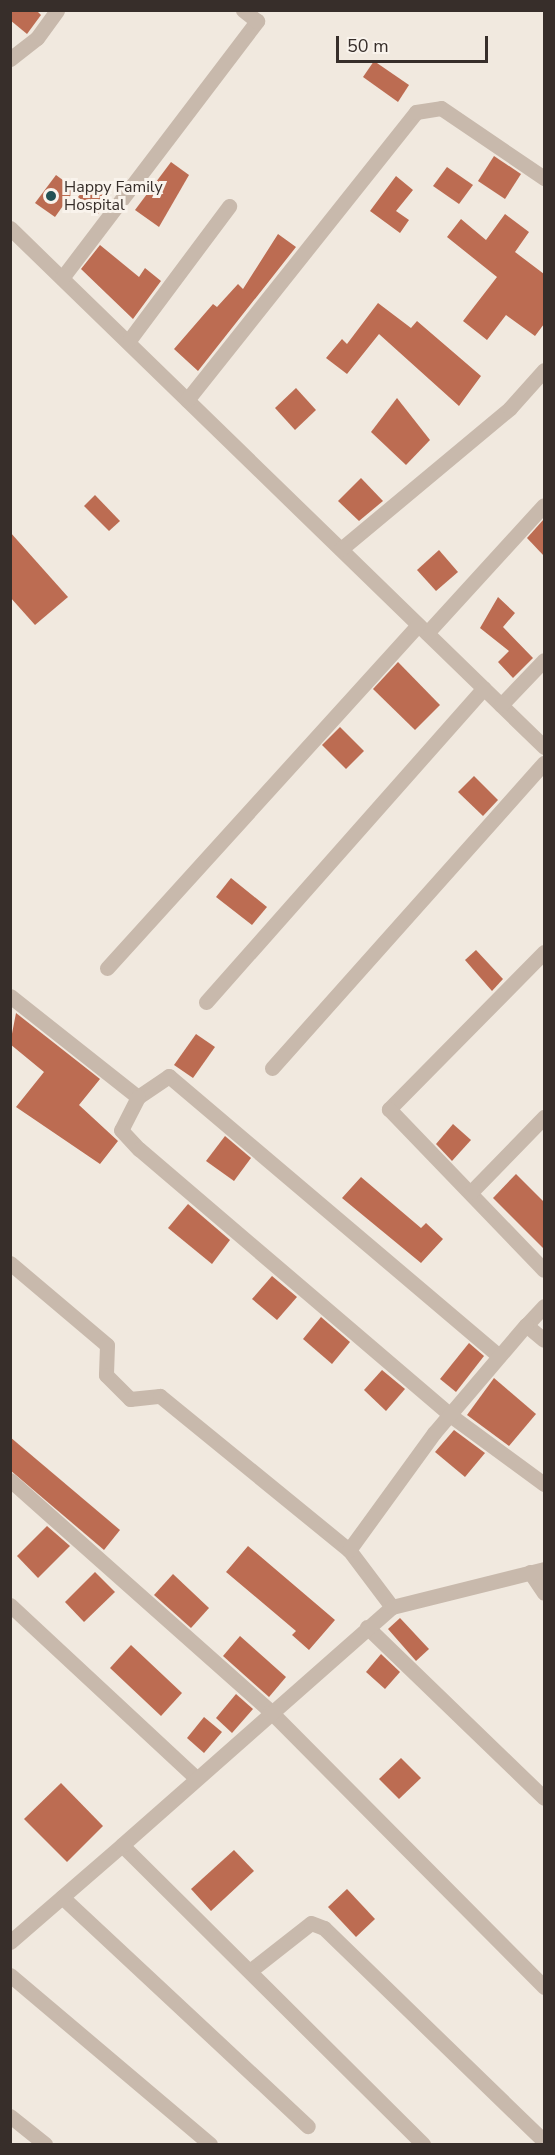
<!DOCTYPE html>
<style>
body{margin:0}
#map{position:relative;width:555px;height:2155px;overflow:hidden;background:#f1e9df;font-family:"Nunito Sans",sans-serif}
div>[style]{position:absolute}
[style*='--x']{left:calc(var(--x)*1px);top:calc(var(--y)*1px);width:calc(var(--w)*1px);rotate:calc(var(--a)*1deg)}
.building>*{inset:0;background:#bc6c52}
.minor>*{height:15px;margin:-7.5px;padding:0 7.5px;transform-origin:7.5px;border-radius:7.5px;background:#c8b9ac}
.dots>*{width:16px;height:16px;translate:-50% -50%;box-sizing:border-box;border:3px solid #f9f3ec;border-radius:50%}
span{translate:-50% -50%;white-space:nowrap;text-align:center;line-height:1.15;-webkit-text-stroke:6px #f9f3ec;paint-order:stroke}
.poi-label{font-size:16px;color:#372e2a}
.left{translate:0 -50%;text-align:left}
.frame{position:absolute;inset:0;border:12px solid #372e2a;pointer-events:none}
.scale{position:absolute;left:336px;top:36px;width:152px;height:27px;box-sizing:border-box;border:3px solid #372e2a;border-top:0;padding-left:8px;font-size:18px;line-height:21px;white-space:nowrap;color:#372e2a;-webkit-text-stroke:4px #f9f3ec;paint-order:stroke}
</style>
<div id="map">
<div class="building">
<i style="clip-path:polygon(10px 10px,36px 10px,41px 15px,27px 34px,10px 20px)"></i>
<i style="clip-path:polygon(374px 61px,409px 85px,398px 102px,363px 77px)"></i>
<i style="clip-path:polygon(494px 156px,521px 174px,505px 199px,478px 181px)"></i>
<i style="clip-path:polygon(171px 162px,189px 175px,159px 227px,135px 210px)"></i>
<i style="clip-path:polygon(447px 167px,473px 185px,459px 204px,433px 186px)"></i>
<i style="clip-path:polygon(56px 175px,75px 189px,55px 217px,35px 203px)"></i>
<i style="clip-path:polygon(396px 176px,413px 190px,396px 211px,409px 220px,400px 233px,370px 211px)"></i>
<i style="clip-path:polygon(90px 182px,110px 199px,98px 214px,78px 197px)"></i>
<i style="clip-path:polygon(505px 214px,529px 232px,515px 252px,544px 274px,544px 324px,535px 336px,506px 315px,487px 340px,463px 321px,497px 277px,447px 237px,461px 219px,486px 240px)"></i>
<i style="clip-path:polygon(278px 234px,296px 247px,198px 371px,174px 349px,213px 304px,217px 307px,238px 284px,243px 289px)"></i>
<i style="clip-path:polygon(100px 245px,139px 277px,145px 268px,161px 281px,133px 319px,81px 269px)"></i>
<i style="clip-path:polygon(378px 303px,411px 328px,417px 321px,481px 376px,459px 406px,379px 334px,347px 374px,326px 358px,342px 339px,347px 344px)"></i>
<i style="clip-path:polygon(296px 388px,316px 410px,295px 430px,275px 408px)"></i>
<i style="clip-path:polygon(397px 398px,430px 440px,406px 465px,371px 432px)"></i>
<i style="clip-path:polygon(361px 478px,383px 501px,359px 521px,338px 501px)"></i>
<i style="clip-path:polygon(95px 495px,120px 521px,109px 531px,84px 506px)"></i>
<i style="clip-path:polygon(544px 519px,544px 556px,527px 538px)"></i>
<i style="clip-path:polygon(10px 532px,68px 597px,35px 625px,10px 597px)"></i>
<i style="clip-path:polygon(439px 550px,458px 572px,436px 591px,417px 570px)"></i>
<i style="clip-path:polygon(498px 597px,515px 613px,503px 627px,533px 658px,513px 678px,498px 662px,509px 651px,480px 628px)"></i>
<i style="clip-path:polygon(398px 662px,440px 705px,415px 730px,373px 689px)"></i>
<i style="clip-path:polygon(340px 727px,364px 751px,346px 769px,322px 745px)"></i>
<i style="clip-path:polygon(474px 776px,498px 800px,483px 816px,458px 792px)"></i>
<i style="clip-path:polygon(231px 878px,267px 907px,252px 925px,216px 897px)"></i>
<i style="clip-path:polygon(476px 950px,503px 979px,492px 991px,465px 960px)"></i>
<i style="clip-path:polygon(16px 1013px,100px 1079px,79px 1105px,118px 1141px,100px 1164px,16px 1107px,44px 1072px,10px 1044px)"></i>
<i style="clip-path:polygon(196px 1034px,215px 1047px,193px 1078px,174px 1065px)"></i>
<i style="clip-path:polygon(453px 1124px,471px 1140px,452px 1161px,436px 1144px)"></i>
<i style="clip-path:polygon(225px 1136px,251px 1158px,234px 1181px,206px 1161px)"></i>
<i style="clip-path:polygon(516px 1174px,544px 1202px,544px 1249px,493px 1198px)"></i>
<i style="clip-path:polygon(361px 1177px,421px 1228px,426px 1223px,443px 1239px,421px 1263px,342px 1198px)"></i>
<i style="clip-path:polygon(188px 1204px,230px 1240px,212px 1264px,168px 1228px)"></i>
<i style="clip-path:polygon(272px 1276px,297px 1297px,277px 1320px,252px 1299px)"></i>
<i style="clip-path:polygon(321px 1317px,350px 1342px,332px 1364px,303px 1339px)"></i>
<i style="clip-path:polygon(469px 1343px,484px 1356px,456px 1392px,440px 1379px)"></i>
<i style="clip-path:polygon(382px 1370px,405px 1389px,386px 1411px,364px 1390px)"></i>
<i style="clip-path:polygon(494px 1378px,536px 1414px,509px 1446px,467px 1415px)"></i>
<i style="clip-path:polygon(454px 1430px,485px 1453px,465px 1477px,435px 1452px)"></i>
<i style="clip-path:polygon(10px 1437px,120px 1530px,104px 1550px,10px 1470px)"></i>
<i style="clip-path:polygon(47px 1526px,70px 1546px,38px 1578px,17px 1556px)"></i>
<i style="clip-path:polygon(248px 1546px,335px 1620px,309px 1650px,292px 1635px,296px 1631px,226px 1572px)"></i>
<i style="clip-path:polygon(95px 1572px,115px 1592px,84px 1622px,65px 1602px)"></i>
<i style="clip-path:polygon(173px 1574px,209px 1608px,191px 1628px,154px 1595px)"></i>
<i style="clip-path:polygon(400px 1618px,429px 1649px,416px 1661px,388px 1629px)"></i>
<i style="clip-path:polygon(240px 1636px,286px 1677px,269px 1697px,223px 1656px)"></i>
<i style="clip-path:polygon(131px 1645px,182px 1693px,161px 1716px,110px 1668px)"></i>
<i style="clip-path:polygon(381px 1654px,400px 1672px,385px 1689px,366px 1672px)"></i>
<i style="clip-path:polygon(236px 1694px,253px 1709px,232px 1733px,216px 1718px)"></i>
<i style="clip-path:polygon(204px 1717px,222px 1732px,204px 1753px,187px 1738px)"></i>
<i style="clip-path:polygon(401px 1758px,421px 1778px,399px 1799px,379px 1779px)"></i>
<i style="clip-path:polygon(61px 1783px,103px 1826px,67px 1862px,24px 1819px)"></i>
<i style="clip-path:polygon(234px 1850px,254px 1871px,211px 1911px,191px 1889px)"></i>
<i style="clip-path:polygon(347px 1889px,375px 1919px,356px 1937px,328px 1907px)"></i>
</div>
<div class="minor">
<i style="--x:10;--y:59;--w:34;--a:-38"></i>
<i style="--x:37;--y:38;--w:34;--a:-54"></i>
<i style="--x:10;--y:228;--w:745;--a:44.18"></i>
<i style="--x:62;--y:278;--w:323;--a:-52.8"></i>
<i style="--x:257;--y:21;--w:18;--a:-142"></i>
<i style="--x:130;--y:339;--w:166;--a:-53.3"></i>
<i style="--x:187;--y:400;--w:368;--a:-51.5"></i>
<i style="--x:416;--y:112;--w:25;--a:-9"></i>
<i style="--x:441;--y:108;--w:125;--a:34.2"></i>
<i style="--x:341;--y:549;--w:220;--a:-39.8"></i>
<i style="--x:510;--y:408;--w:51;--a:-48.2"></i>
<i style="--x:427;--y:633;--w:173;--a:-47.6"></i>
<i style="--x:501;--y:705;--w:62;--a:-46.3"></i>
<i style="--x:544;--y:952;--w:221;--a:134.6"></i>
<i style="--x:389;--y:1109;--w:223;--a:46.1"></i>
<i style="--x:107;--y:968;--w:463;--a:-47.8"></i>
<i style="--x:10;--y:996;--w:163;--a:38.3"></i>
<i style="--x:206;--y:1002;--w:419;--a:-48.5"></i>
<i style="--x:272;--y:1068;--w:409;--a:-48.3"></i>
<i style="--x:471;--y:1192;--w:105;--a:-45.8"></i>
<i style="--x:10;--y:1263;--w:127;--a:40.2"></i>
<i style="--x:107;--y:1345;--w:30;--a:92"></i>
<i style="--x:106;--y:1375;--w:34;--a:45"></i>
<i style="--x:130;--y:1399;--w:30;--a:-6"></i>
<i style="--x:160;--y:1396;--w:244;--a:39.2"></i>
<i style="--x:544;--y:1306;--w:26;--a:133"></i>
<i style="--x:526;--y:1325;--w:23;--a:40"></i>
<i style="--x:499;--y:1356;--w:433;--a:-139.7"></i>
<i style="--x:169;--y:1076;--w:37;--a:146"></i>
<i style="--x:138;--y:1097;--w:37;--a:117"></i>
<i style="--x:121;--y:1130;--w:26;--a:47"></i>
<i style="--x:139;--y:1149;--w:409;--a:40.5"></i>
<i style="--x:450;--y:1415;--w:117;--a:36.3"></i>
<i style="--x:10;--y:1480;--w:348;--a:41.6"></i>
<i style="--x:270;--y:1711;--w:389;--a:45.2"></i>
<i style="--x:530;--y:1572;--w:25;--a:56"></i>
<i style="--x:10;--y:1605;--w:254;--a:42.9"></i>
<i style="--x:392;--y:1607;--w:71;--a:-127"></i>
<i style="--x:349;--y:1550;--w:145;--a:-54"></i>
<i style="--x:434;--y:1433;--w:142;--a:-49.6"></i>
<i style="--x:367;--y:1627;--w:246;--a:44"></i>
<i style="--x:62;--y:1897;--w:336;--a:43"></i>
<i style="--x:10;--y:1942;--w:148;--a:-40.9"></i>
<i style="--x:251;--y:1970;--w:76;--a:-38.1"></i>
<i style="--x:311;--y:1923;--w:14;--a:21"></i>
<i style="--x:324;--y:1928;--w:306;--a:44.1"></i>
<i style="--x:10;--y:1975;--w:262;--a:40.2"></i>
<i style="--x:10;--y:2116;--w:45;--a:38.7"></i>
<i style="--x:423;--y:2144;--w:424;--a:-135.2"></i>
<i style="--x:122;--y:1845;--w:360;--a:-41.4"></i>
<i style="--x:392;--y:1607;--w:157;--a:-14"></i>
</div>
<div class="dots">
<i style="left:51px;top:196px;background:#235255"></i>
</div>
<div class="poi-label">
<span class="left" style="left:64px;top:196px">Happy Family<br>Hospital</span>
</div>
<div class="frame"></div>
<div class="scale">50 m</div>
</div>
